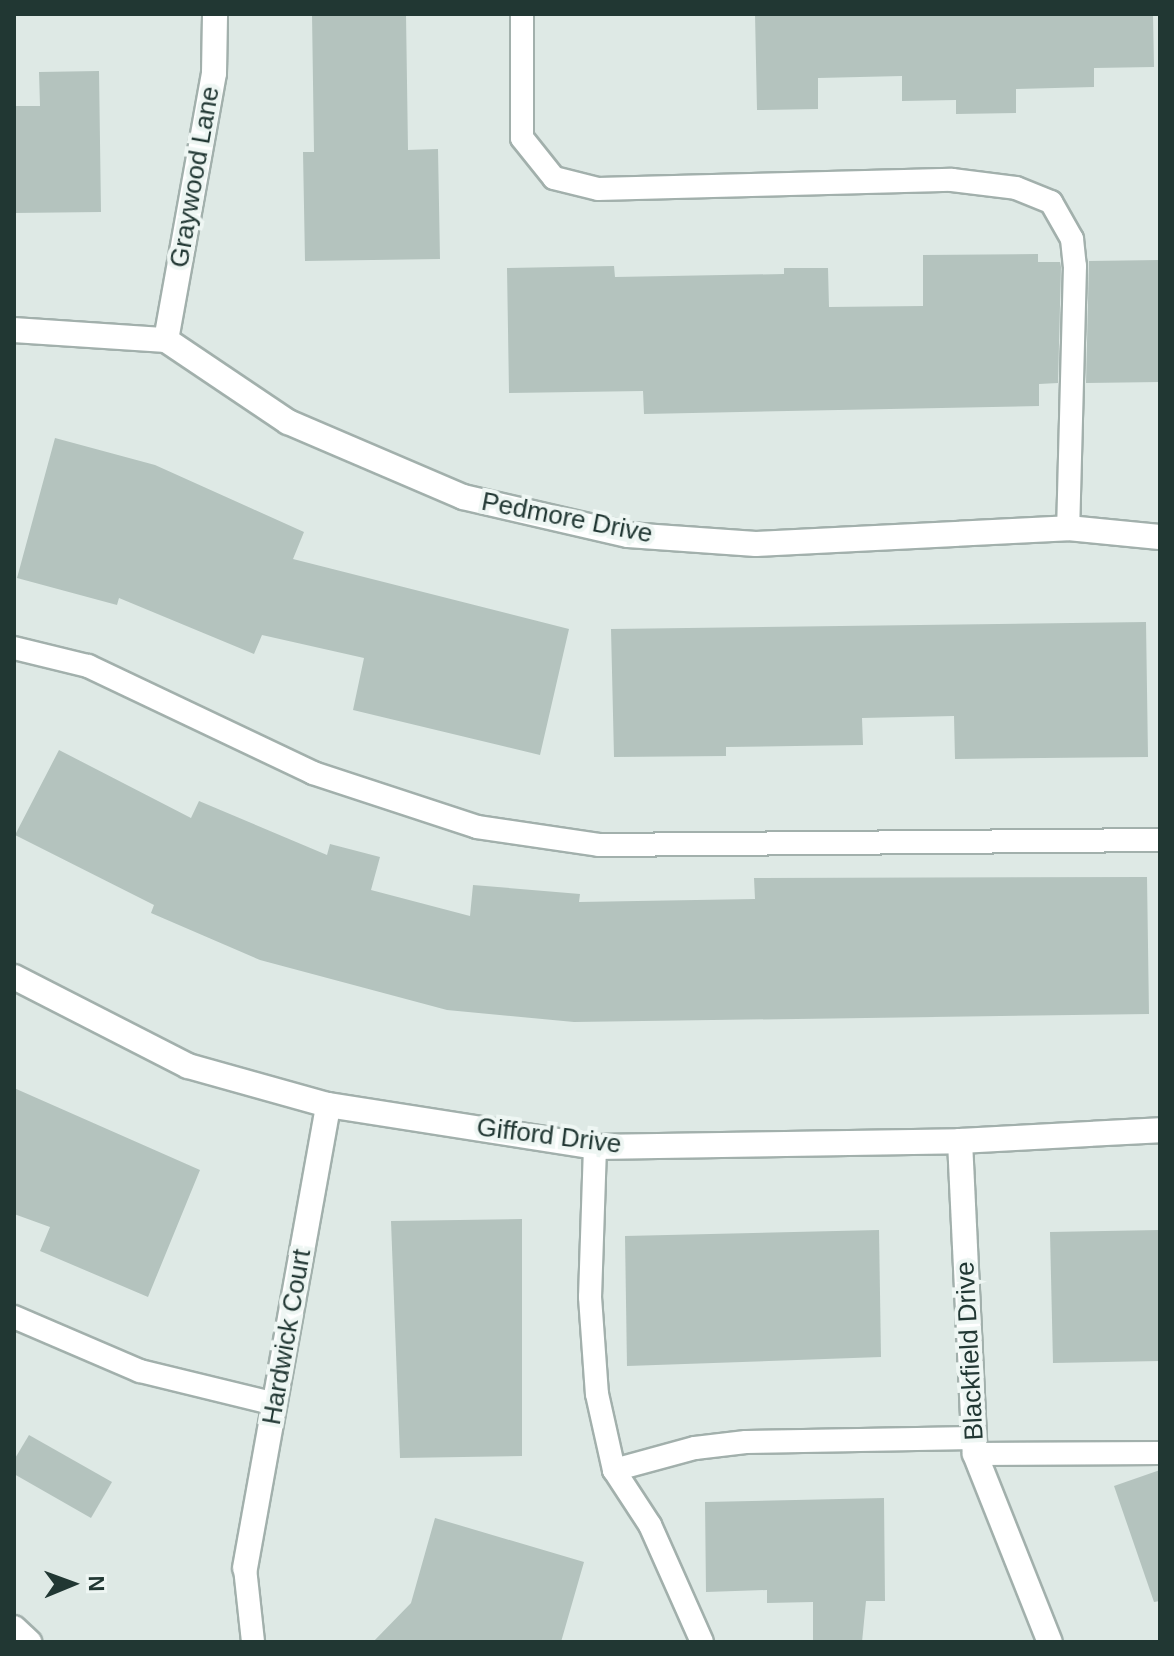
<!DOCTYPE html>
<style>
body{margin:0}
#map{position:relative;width:1174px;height:1656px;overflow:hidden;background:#dee9e5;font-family:Arial,sans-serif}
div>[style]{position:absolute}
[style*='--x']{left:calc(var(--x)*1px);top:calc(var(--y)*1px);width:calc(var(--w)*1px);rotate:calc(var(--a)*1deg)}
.building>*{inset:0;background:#b4c3be}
.roads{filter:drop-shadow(2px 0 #a2b0ac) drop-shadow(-2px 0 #a2b0ac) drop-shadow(0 2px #a2b0ac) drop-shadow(0 -2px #a2b0ac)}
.service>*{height:22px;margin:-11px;padding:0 11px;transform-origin:11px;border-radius:11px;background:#fff}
.minor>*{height:24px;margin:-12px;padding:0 12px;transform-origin:12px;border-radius:12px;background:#fff}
.tertiary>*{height:24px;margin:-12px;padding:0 12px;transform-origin:12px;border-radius:12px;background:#fff}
span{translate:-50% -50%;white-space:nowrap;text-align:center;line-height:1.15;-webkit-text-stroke:8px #eef6f3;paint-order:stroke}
.street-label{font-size:26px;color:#213733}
.frame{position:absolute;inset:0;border:16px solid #213733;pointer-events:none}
.north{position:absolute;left:32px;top:1544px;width:80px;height:80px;-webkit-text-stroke:6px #eef6f3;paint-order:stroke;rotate:89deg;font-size:22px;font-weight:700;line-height:32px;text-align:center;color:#213733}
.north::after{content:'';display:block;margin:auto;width:28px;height:36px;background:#213733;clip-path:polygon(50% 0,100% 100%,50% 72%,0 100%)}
</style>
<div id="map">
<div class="building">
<i style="clip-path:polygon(312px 14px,406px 14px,408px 150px,438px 149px,440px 259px,305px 261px,303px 152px,314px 152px)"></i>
<i style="clip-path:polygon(755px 14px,1153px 14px,1154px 67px,1094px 68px,1094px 87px,1016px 89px,1016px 113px,956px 114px,956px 100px,902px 101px,902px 76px,818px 78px,818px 109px,757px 110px)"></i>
<i style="clip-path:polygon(99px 71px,101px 212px,14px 213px,14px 106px,40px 106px,39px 72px)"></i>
<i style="clip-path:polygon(1038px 254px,1038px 262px,1060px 262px,1061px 267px,1058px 383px,1039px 384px,1039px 406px,644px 414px,643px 391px,509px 393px,507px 268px,614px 266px,615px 277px,784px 274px,784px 268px,828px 268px,829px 307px,923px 306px,923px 255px)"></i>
<i style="clip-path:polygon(1160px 260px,1160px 382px,1086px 383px,1089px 261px)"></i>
<i style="clip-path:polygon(55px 438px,155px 465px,304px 532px,293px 559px,569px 629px,540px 755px,353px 710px,364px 658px,262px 635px,254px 654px,119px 598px,117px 605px,17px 578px)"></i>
<i style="clip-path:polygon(1146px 622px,1148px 757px,955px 759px,954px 716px,862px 718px,863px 745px,726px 747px,726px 756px,614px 757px,611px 629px)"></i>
<i style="clip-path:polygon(59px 750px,191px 818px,199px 801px,327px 855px,330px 844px,380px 857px,371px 890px,470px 916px,473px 885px,580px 894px,579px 902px,755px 899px,754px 878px,1147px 877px,1149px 1014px,574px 1022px,447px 1010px,260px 960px,151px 913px,154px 905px,15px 835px)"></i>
<i style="clip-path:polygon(14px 1088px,200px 1170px,148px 1297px,40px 1251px,50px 1227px,14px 1214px)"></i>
<i style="clip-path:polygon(522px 1219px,522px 1456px,400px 1458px,391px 1221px)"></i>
<i style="clip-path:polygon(879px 1230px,881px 1357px,627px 1366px,625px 1236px)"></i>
<i style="clip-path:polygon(1160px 1230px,1160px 1361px,1053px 1363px,1050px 1232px)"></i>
<i style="clip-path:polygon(29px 1435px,112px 1482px,91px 1518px,14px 1474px,14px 1460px)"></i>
<i style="clip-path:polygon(1160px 1470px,1160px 1601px,1154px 1602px,1114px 1486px)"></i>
<i style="clip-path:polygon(884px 1498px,885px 1601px,866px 1601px,862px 1642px,813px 1642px,813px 1602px,767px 1603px,767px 1590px,706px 1592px,705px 1502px)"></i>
<i style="clip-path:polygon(435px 1518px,584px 1562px,561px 1642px,373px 1642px,411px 1603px)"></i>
</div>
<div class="roads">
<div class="service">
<i style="--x:522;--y:14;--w:124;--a:90"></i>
<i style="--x:522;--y:138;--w:51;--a:51.3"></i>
<i style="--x:554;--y:178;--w:45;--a:14"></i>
<i style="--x:598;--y:189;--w:354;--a:-1.5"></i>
<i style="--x:952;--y:180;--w:64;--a:7.1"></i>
<i style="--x:1016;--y:188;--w:38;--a:22"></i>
<i style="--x:1051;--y:202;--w:43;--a:60.4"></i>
<i style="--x:1072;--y:239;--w:27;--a:84"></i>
<i style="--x:1075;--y:266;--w:262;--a:91.5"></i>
<i style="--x:14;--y:648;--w:76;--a:13.7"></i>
<i style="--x:88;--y:666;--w:249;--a:25.4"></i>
<i style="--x:313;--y:773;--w:173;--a:18.2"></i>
<i style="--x:477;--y:827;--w:123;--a:8.4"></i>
<i style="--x:599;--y:845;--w:561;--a:-0.51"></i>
<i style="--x:595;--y:1147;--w:150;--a:91.9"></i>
<i style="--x:590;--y:1297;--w:97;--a:85.9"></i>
<i style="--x:597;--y:1394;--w:78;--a:77.4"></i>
<i style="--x:614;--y:1470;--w:66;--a:56.8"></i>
<i style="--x:650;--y:1525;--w:128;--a:66"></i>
<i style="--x:14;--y:1317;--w:137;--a:23.2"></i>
<i style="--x:140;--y:1371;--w:139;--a:13.7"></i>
<i style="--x:975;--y:1454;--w:185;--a:-0.3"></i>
<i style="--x:614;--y:1470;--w:84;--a:-15.2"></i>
<i style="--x:695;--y:1448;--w:51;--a:-6.7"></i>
<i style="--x:746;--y:1442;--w:228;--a:-1"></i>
<i style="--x:245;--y:1568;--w:74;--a:83.8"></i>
</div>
<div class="minor">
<i style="--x:14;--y:330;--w:152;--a:3.8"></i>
<i style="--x:166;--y:340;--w:147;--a:33.9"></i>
<i style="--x:288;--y:422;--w:190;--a:23.2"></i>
<i style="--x:463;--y:497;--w:169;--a:13"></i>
<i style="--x:628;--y:535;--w:128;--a:4"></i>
<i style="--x:756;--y:544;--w:312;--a:-2.9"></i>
<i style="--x:1068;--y:528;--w:92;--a:5.6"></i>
<i style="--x:166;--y:340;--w:271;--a:-79.8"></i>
<i style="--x:214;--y:73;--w:59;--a:-89"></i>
<i style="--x:14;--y:977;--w:195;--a:27.1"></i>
<i style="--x:188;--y:1066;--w:145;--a:15.6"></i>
<i style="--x:328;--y:1105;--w:270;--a:8.9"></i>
<i style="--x:595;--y:1147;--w:365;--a:-0.9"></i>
<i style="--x:960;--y:1141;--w:200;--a:-3.1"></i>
<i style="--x:960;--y:1141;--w:313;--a:87.3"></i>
<i style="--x:975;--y:1454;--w:202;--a:68.3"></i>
<i style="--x:245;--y:1568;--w:470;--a:-79.8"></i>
</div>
<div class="tertiary">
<i style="--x:14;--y:1628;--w:21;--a:43"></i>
</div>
</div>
<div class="street-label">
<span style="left:195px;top:177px;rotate:-80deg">Graywood Lane</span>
<span style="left:567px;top:518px;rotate:11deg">Pedmore Drive</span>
<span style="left:549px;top:1136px;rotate:7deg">Gifford Drive</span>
<span style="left:287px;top:1337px;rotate:-80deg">Hardwick Court</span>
<span style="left:970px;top:1351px;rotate:-93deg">Blackfield Drive</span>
</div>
<div class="frame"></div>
<div class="north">N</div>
</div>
